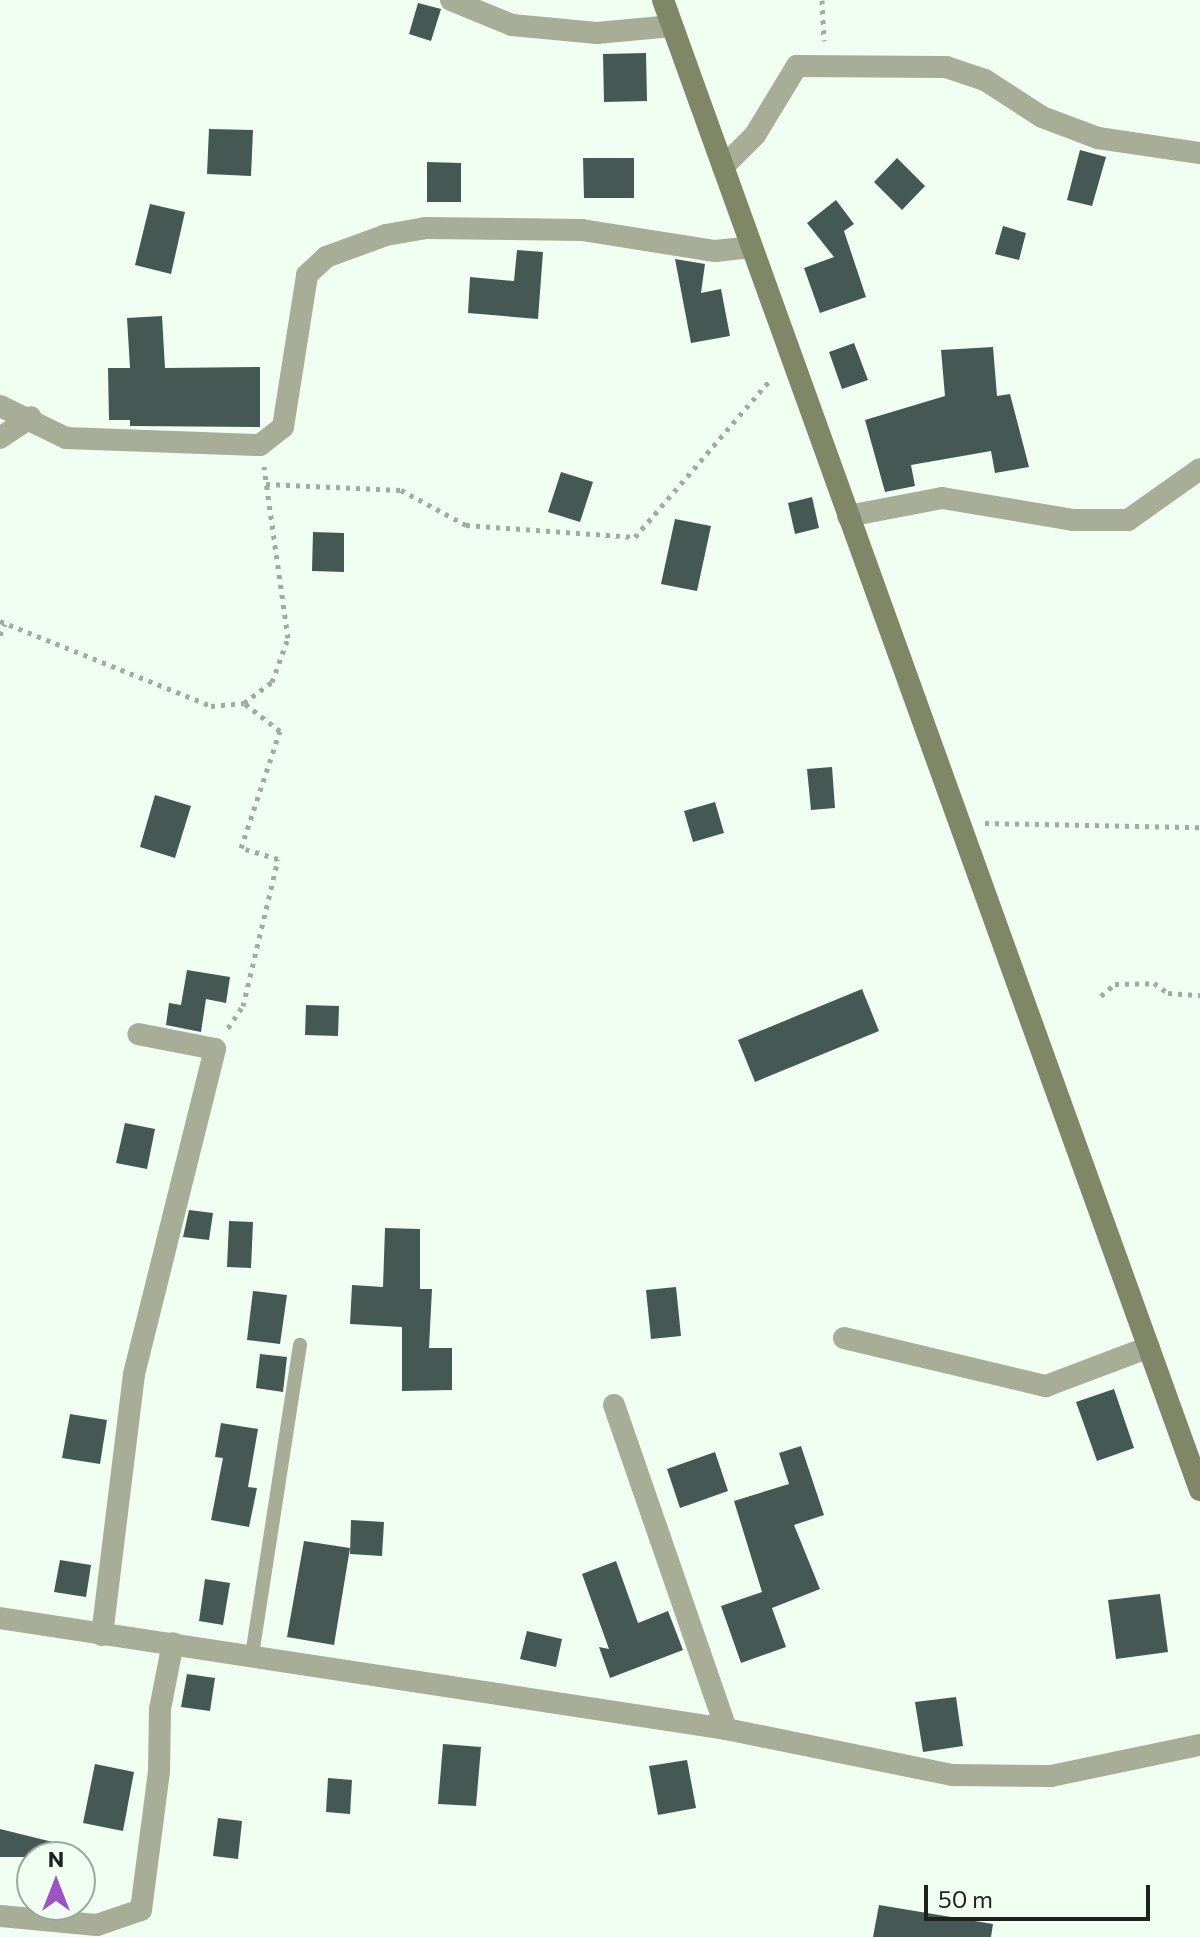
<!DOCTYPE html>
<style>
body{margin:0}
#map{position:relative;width:1200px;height:1937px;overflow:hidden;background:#f1fff3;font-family:Commissioner,sans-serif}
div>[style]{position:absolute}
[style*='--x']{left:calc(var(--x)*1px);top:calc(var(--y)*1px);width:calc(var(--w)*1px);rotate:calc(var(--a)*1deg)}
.building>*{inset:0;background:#465854}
.path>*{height:5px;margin-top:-2.5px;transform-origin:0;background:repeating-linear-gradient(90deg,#a0aba1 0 4px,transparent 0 10px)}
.service>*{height:14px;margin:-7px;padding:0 7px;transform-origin:7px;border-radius:7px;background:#a7ad97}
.minor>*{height:22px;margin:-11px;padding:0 11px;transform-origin:11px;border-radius:11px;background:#a7ad97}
.secondary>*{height:22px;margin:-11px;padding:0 11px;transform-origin:11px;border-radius:11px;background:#808766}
span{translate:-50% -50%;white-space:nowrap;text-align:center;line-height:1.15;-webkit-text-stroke:8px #f1fff3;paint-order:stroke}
.north{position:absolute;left:16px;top:1841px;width:80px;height:80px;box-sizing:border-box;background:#f1fff3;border:2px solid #9ca79d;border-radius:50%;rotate:0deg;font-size:22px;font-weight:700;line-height:32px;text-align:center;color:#1d221d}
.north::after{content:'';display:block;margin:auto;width:28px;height:36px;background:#9b53c6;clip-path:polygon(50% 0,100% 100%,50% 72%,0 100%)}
.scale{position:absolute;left:924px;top:1885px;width:226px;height:36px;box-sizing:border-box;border:4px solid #1d221d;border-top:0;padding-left:10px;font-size:24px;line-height:28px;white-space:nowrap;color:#1d221d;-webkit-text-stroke:6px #f1fff3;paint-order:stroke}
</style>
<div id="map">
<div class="building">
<i style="clip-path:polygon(418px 3px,441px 9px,431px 41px,409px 34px)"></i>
<i style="clip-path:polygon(646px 53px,647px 101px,604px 102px,603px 54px)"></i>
<i style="clip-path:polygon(209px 129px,253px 130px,251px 176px,207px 174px)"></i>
<i style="clip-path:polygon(1080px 150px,1106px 157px,1092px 206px,1067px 200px)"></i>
<i style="clip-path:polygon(583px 158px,634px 158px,634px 198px,584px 198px)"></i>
<i style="clip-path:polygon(897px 158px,925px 186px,902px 210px,874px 182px)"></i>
<i style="clip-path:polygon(427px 162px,461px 163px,461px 202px,427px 202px)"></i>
<i style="clip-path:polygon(836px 200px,854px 224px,844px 231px,866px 297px,820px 313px,804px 268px,834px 257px,807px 223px)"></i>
<i style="clip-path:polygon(150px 204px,185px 212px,171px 274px,135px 265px)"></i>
<i style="clip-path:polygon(1003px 226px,1026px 233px,1019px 260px,995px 254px)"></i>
<i style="clip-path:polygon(517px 250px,543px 252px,538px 319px,468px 313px,470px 277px,514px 281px)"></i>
<i style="clip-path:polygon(675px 259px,705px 264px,701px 293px,721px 289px,730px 336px,691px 343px)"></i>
<i style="clip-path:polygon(162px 316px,165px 368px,260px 367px,260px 427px,130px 426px,130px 420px,109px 420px,108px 368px,130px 368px,127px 318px)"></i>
<i style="clip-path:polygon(854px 343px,868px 380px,842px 389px,829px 352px)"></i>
<i style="clip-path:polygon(993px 347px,997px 396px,1010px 394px,1029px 467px,995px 473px,991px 451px,911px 465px,915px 486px,885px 492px,865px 420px,945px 396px,941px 350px)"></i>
<i style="clip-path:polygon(561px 472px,593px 482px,580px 522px,548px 512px)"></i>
<i style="clip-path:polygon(812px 497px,819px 528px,795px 534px,788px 503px)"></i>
<i style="clip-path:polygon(675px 519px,711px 526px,697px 591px,661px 584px)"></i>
<i style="clip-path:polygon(313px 532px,344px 533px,344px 572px,312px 571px)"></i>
<i style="clip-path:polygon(832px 767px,835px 808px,811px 810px,807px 769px)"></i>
<i style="clip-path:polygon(155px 795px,191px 806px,175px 858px,140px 847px)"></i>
<i style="clip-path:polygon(715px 802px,724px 833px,693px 842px,684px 811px)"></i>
<i style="clip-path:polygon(187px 970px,230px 977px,226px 1003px,206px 999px,201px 1032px,166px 1025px,169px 1003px,181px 1005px)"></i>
<i style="clip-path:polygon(862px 989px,879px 1031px,755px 1082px,738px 1040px)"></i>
<i style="clip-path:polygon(306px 1005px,339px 1006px,338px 1036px,305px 1035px)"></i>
<i style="clip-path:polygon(125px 1123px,155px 1129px,147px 1169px,116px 1163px)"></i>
<i style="clip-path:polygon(189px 1210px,213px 1213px,209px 1240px,183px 1237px)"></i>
<i style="clip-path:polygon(229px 1221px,253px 1222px,251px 1268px,227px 1267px)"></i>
<i style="clip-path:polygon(385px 1228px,420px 1229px,420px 1289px,432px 1289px,429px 1348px,452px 1348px,452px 1390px,402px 1391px,402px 1327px,350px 1324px,352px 1285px,383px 1287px)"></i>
<i style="clip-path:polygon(676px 1287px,681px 1336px,651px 1339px,646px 1290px)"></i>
<i style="clip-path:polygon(253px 1291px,287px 1295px,280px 1344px,247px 1340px)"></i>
<i style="clip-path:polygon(260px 1354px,287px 1357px,283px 1392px,256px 1388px)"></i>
<i style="clip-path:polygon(1114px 1389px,1134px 1448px,1097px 1461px,1076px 1402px)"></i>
<i style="clip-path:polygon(70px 1414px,107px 1420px,100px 1464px,62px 1458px)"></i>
<i style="clip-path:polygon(221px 1423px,258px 1429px,248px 1487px,257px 1488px,249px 1527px,211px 1520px,223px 1458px,215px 1457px)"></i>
<i style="clip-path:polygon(801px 1446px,824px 1515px,794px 1525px,820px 1589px,772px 1608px,786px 1647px,741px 1663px,721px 1606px,762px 1592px,734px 1501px,789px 1484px,779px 1453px)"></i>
<i style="clip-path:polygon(715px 1452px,728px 1491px,680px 1508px,667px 1469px)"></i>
<i style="clip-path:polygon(351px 1520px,384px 1522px,382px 1556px,350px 1554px)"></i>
<i style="clip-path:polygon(304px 1541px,350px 1548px,334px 1645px,287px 1637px)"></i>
<i style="clip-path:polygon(60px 1560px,91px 1565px,86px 1597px,54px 1592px)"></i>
<i style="clip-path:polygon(616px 1561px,638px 1623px,668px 1611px,683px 1650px,610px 1678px,599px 1647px,609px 1649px,582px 1574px)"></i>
<i style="clip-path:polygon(205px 1579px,230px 1583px,223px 1625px,199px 1621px)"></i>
<i style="clip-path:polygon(1160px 1594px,1168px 1652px,1116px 1659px,1108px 1600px)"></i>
<i style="clip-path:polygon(527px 1631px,562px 1639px,556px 1667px,520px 1659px)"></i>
<i style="clip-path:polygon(187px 1674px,215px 1678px,210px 1711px,181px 1707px)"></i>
<i style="clip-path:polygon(956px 1697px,963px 1746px,923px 1752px,915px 1702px)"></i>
<i style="clip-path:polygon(443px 1744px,481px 1747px,476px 1806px,438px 1804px)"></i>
<i style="clip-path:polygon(687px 1760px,696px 1808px,658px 1815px,649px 1766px)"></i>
<i style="clip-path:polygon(95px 1764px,134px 1772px,123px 1831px,83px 1823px)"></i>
<i style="clip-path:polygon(328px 1778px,352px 1780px,350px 1814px,326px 1812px)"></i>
<i style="clip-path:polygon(218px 1818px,242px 1821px,238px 1859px,213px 1856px)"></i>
<i style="clip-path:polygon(0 1829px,77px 1848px,76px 1857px,0 1857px)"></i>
<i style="clip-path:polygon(879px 1905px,993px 1924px,991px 1937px,873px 1937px)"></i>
</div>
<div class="path">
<i style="--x:822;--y:0;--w:41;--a:87.2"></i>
<i style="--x:266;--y:484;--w:135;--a:2.5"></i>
<i style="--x:401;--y:490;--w:74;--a:28.3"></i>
<i style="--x:466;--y:525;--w:169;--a:4.1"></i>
<i style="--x:635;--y:537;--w:210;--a:-49.3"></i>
<i style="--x:0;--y:621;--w:227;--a:21.9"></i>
<i style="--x:211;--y:706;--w:33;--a:-5"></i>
<i style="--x:244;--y:703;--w:35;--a:-37"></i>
<i style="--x:272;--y:682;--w:47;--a:-70"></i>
<i style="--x:288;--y:638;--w:173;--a:-98"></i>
<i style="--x:0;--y:635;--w:12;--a:-66"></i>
<i style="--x:985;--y:823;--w:215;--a:1.1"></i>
<i style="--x:1101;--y:996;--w:18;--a:-41"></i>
<i style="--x:1115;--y:984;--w:39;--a:-1"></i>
<i style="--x:1154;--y:983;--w:17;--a:36"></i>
<i style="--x:1168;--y:993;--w:32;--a:4"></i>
<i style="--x:228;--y:1028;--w:27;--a:-56"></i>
<i style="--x:243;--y:1006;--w:151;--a:-76.6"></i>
<i style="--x:278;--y:859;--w:39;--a:-163"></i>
<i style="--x:241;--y:848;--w:123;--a:-71.6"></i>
<i style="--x:280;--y:731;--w:46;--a:-142.1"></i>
</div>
<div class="service">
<i style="--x:252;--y:1655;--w:314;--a:-81.2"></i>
</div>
<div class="minor">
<i style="--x:451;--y:0;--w:66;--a:22.3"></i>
<i style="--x:512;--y:25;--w:85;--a:5.4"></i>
<i style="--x:597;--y:33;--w:75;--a:-5.3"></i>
<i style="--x:723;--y:167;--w:45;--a:-45"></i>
<i style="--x:755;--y:135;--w:81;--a:-58.7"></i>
<i style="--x:797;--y:66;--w:149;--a:0.4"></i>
<i style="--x:946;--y:67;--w:41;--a:18.4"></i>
<i style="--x:985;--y:80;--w:68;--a:33"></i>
<i style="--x:1042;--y:117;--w:60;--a:20.6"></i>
<i style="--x:1098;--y:138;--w:103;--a:8.4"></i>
<i style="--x:0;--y:406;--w:73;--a:25.9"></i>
<i style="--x:66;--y:438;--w:194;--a:2.1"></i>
<i style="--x:260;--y:445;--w:29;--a:-38"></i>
<i style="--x:283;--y:427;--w:154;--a:-81"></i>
<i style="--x:307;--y:275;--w:26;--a:-43"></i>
<i style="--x:326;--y:257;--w:64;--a:-20.1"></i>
<i style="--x:386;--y:235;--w:40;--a:-10"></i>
<i style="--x:425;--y:228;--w:157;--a:0.7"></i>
<i style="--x:582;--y:230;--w:135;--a:9"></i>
<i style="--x:715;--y:251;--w:37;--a:-6"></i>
<i style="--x:0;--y:438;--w:37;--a:-34"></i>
<i style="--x:848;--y:516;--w:96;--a:-10.8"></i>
<i style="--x:942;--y:498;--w:134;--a:9.5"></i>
<i style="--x:1074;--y:520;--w:54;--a:0"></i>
<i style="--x:1128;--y:520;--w:88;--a:-35.3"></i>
<i style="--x:844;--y:1338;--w:208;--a:13.4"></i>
<i style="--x:1046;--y:1386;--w:110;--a:-20.7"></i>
<i style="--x:614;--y:1405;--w:343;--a:70.9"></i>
<i style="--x:0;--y:1618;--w:734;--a:8.69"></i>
<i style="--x:726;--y:1729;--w:232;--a:11.5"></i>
<i style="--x:953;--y:1775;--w:98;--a:0.6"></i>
<i style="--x:1051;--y:1776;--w:152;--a:-11.8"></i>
<i style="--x:102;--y:1635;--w:263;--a:-83"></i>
<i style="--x:134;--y:1374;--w:335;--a:-76"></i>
<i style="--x:215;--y:1049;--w:78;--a:-169"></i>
<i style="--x:0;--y:1916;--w:97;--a:5.3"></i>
<i style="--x:97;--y:1925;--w:46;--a:-18.8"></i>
<i style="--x:141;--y:1910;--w:139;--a:-82.6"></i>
<i style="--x:159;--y:1772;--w:63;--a:-89.1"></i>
<i style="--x:160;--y:1709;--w:67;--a:-78.9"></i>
</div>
<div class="secondary">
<i style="--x:663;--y:0;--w:1584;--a:70.18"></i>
</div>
<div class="north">N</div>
<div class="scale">50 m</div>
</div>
